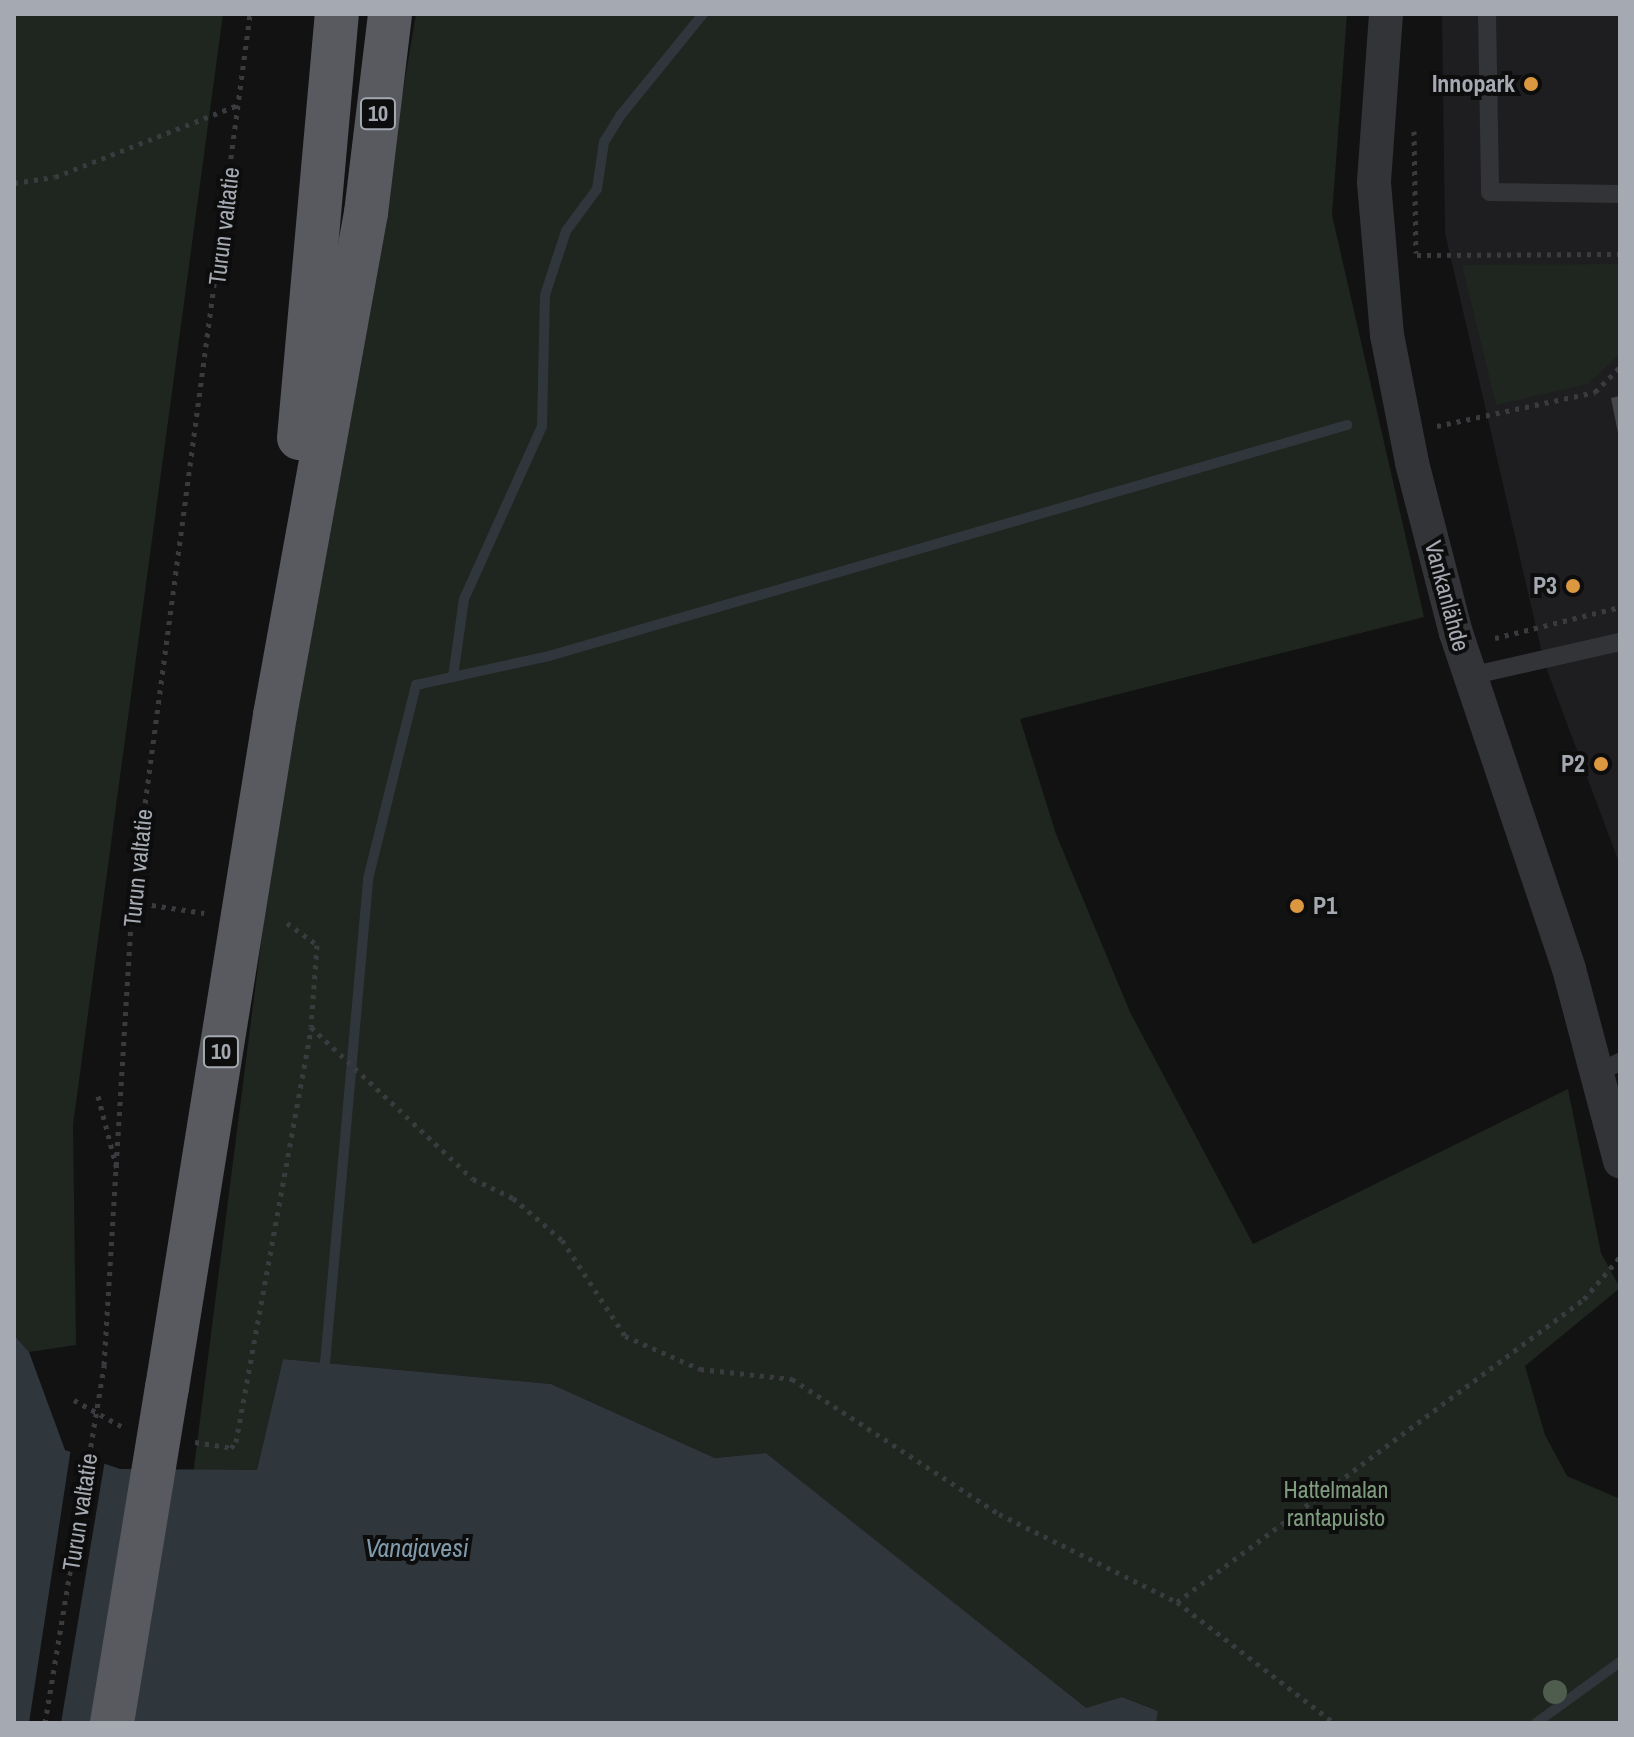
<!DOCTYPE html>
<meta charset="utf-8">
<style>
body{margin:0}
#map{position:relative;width:1634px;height:1737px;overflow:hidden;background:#121213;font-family:"Archivo Narrow",sans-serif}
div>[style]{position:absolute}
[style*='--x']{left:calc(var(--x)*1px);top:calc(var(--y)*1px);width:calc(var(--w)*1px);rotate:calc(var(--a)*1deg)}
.built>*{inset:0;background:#1e1e20}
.green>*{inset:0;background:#1f251f}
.water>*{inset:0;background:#2f373c}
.pier>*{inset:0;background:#121213}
.stream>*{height:10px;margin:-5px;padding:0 5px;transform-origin:5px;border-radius:5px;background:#2f373c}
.building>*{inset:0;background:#444548}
.path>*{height:5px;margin-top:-2.5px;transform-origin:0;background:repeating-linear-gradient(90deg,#393b3e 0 4px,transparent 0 10px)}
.service>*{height:18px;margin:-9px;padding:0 9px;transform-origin:9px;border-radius:9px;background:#333437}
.minor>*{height:34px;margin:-17px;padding:0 17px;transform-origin:17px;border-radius:17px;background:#333437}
.trunk>*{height:44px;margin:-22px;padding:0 22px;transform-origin:22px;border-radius:22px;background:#585a5f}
.path-bridge>*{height:5px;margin-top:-2.5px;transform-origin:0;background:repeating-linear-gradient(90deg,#393b3e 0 4px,transparent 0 10px)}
.trunk-bridge>*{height:44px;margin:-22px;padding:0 22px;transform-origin:22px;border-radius:22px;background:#585a5f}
.trees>*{width:24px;height:24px;margin:-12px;border-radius:50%;background:#4e5d4e}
.dots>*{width:22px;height:22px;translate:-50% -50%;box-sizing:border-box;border:4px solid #0d0d0e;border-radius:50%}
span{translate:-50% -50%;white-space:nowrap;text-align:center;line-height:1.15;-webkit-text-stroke:8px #0d0d0e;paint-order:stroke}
.shield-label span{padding:2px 6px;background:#0d0d0e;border:2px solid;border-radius:6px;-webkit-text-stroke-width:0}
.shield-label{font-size:22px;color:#a5aab2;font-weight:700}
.poi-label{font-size:24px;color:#a5aab2;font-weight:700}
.right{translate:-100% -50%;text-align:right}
.left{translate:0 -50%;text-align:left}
.street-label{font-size:24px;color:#a5aab2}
.park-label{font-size:24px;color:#7f9b7e}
.water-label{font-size:26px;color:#7f9aaa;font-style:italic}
.frame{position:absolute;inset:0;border:16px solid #a5aab2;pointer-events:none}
</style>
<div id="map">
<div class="built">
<i style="clip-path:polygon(1442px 14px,1620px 14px,1620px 865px,1544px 662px,1445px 233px)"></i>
</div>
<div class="green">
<i style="clip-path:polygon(14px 14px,223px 14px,73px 1125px,76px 1345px,29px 1352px,14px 1335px)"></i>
<i style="clip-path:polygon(416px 14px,1347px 14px,1332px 215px,1424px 617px,1020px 719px,1056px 834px,1130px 1012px,1253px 1244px,1568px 1089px,1601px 1253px,1620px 1288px,1525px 1366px,1545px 1435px,1567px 1476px,1620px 1499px,1620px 1723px,1156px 1723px,1158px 1711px,1122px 1697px,1086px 1709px,766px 1453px,715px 1458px,551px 1384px,283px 1359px,257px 1470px,193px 1475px,270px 872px)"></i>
<i style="clip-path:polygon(1620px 264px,1620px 354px,1588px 384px,1496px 405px,1462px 265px)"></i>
</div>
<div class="water">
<i style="clip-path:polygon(14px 1335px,29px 1352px,65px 1450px,120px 1469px,257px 1470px,283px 1359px,551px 1384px,715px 1458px,766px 1453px,1086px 1708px,1122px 1697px,1158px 1711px,1156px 1723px,14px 1723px)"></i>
</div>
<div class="pier">
<i style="clip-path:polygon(71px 1448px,105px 1460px,61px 1723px,29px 1723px)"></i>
</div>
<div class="stream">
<i style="--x:453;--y:677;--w:79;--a:-82"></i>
<i style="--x:464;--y:599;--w:190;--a:-65.7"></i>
<i style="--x:542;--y:426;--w:131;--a:-88.7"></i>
<i style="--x:545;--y:295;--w:67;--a:-71.8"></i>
<i style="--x:566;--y:231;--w:52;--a:-53.6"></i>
<i style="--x:597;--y:189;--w:48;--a:-81.5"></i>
<i style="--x:604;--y:142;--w:31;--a:-58"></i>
<i style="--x:620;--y:116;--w:132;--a:-50.9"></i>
<i style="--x:325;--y:1363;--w:486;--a:-84.9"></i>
<i style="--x:368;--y:879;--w:200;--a:-76.1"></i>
<i style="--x:416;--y:685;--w:136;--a:-12.3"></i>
<i style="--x:549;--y:656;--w:831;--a:-16.14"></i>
<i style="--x:1536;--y:1723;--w:104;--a:-36"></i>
</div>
<div class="building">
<i style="clip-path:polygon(1620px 396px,1620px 437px,1619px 438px,1611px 398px)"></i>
</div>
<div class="path">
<i style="--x:1414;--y:131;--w:122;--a:89.1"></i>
<i style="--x:14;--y:183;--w:41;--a:-8.3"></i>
<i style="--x:55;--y:177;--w:199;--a:-21.5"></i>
<i style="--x:1417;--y:255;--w:203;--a:-0.3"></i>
<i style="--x:1437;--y:426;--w:162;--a:-12.1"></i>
<i style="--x:1595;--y:392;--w:35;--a:-45"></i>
<i style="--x:1495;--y:638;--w:129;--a:-13.9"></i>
<i style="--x:132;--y:902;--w:73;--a:8.7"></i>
<i style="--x:287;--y:923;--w:37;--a:36"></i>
<i style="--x:317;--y:945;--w:82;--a:94.2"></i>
<i style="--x:311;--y:1027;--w:222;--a:43.2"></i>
<i style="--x:473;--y:1179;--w:44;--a:25.4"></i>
<i style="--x:513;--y:1198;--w:65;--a:40.6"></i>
<i style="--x:562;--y:1240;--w:115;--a:56.7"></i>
<i style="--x:625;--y:1336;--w:82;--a:23.7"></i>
<i style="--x:700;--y:1369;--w:93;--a:6.2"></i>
<i style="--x:792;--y:1379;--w:247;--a:33.1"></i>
<i style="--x:999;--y:1514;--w:199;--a:26.3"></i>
<i style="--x:1177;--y:1602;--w:198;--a:37.6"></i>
<i style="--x:98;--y:1096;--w:80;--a:75.4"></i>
<i style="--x:104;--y:1365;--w:464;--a:-86.5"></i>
<i style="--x:132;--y:902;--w:896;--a:-82.43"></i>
<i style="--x:74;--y:1400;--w:56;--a:28.9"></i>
<i style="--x:195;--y:1442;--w:36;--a:9"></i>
<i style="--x:231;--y:1448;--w:8;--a:-50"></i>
<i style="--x:236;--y:1442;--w:421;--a:-79.7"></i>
<i style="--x:1177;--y:1602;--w:507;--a:-36.67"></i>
<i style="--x:1584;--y:1299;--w:55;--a:-49.4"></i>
</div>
<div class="service">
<i style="--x:1487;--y:14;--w:178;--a:89"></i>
<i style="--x:1490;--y:192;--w:130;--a:0.9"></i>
<i style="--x:1470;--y:676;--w:154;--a:-12.8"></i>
<i style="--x:1597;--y:1073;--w:25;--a:-26"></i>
</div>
<div class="minor">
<i style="--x:1386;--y:14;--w:169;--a:94.1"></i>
<i style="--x:1374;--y:183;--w:153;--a:85.1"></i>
<i style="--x:1387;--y:335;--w:130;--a:78.9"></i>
<i style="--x:1412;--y:463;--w:176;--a:75.5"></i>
<i style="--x:1456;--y:633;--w:354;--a:71.4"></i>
<i style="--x:1569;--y:969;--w:199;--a:75.1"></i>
</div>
<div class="trunk">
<i style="--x:299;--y:438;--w:426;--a:-84.9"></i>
<i style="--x:167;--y:1388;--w:682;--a:-80.88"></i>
<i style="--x:275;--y:715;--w:510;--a:-79.73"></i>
<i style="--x:366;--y:213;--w:200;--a:-83.1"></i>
</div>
<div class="path-bridge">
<i style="--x:45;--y:1723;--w:363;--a:-80.6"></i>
</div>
<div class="trunk-bridge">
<i style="--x:112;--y:1723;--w:339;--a:-80.7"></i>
</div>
<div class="trees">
<i style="left:1555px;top:1692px"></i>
</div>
<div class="dots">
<i style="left:1531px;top:84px;background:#db9841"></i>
<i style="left:1573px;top:586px;background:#db9841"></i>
<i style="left:1601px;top:764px;background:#db9841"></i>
<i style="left:1297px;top:906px;background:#db9841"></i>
</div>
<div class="shield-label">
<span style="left:378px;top:114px">10</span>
<span style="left:221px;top:1052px">10</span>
</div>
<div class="poi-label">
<span class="right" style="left:1515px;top:84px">Innopark</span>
<span class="right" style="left:1557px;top:586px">P3</span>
<span class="right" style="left:1585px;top:764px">P2</span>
<span class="left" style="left:1313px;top:906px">P1</span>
</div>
<div class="street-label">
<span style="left:224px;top:226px;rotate:-83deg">Turun valtatie</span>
<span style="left:1447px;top:596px;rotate:75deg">Vankanlähde</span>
<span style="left:138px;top:868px;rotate:-84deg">Turun valtatie</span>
<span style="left:80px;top:1512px;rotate:-81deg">Turun valtatie</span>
</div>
<div class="park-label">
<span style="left:1336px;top:1504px">Hattelmalan<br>rantapuisto</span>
</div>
<div class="water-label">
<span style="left:417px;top:1548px">Vanajavesi</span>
</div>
<div class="frame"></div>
</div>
